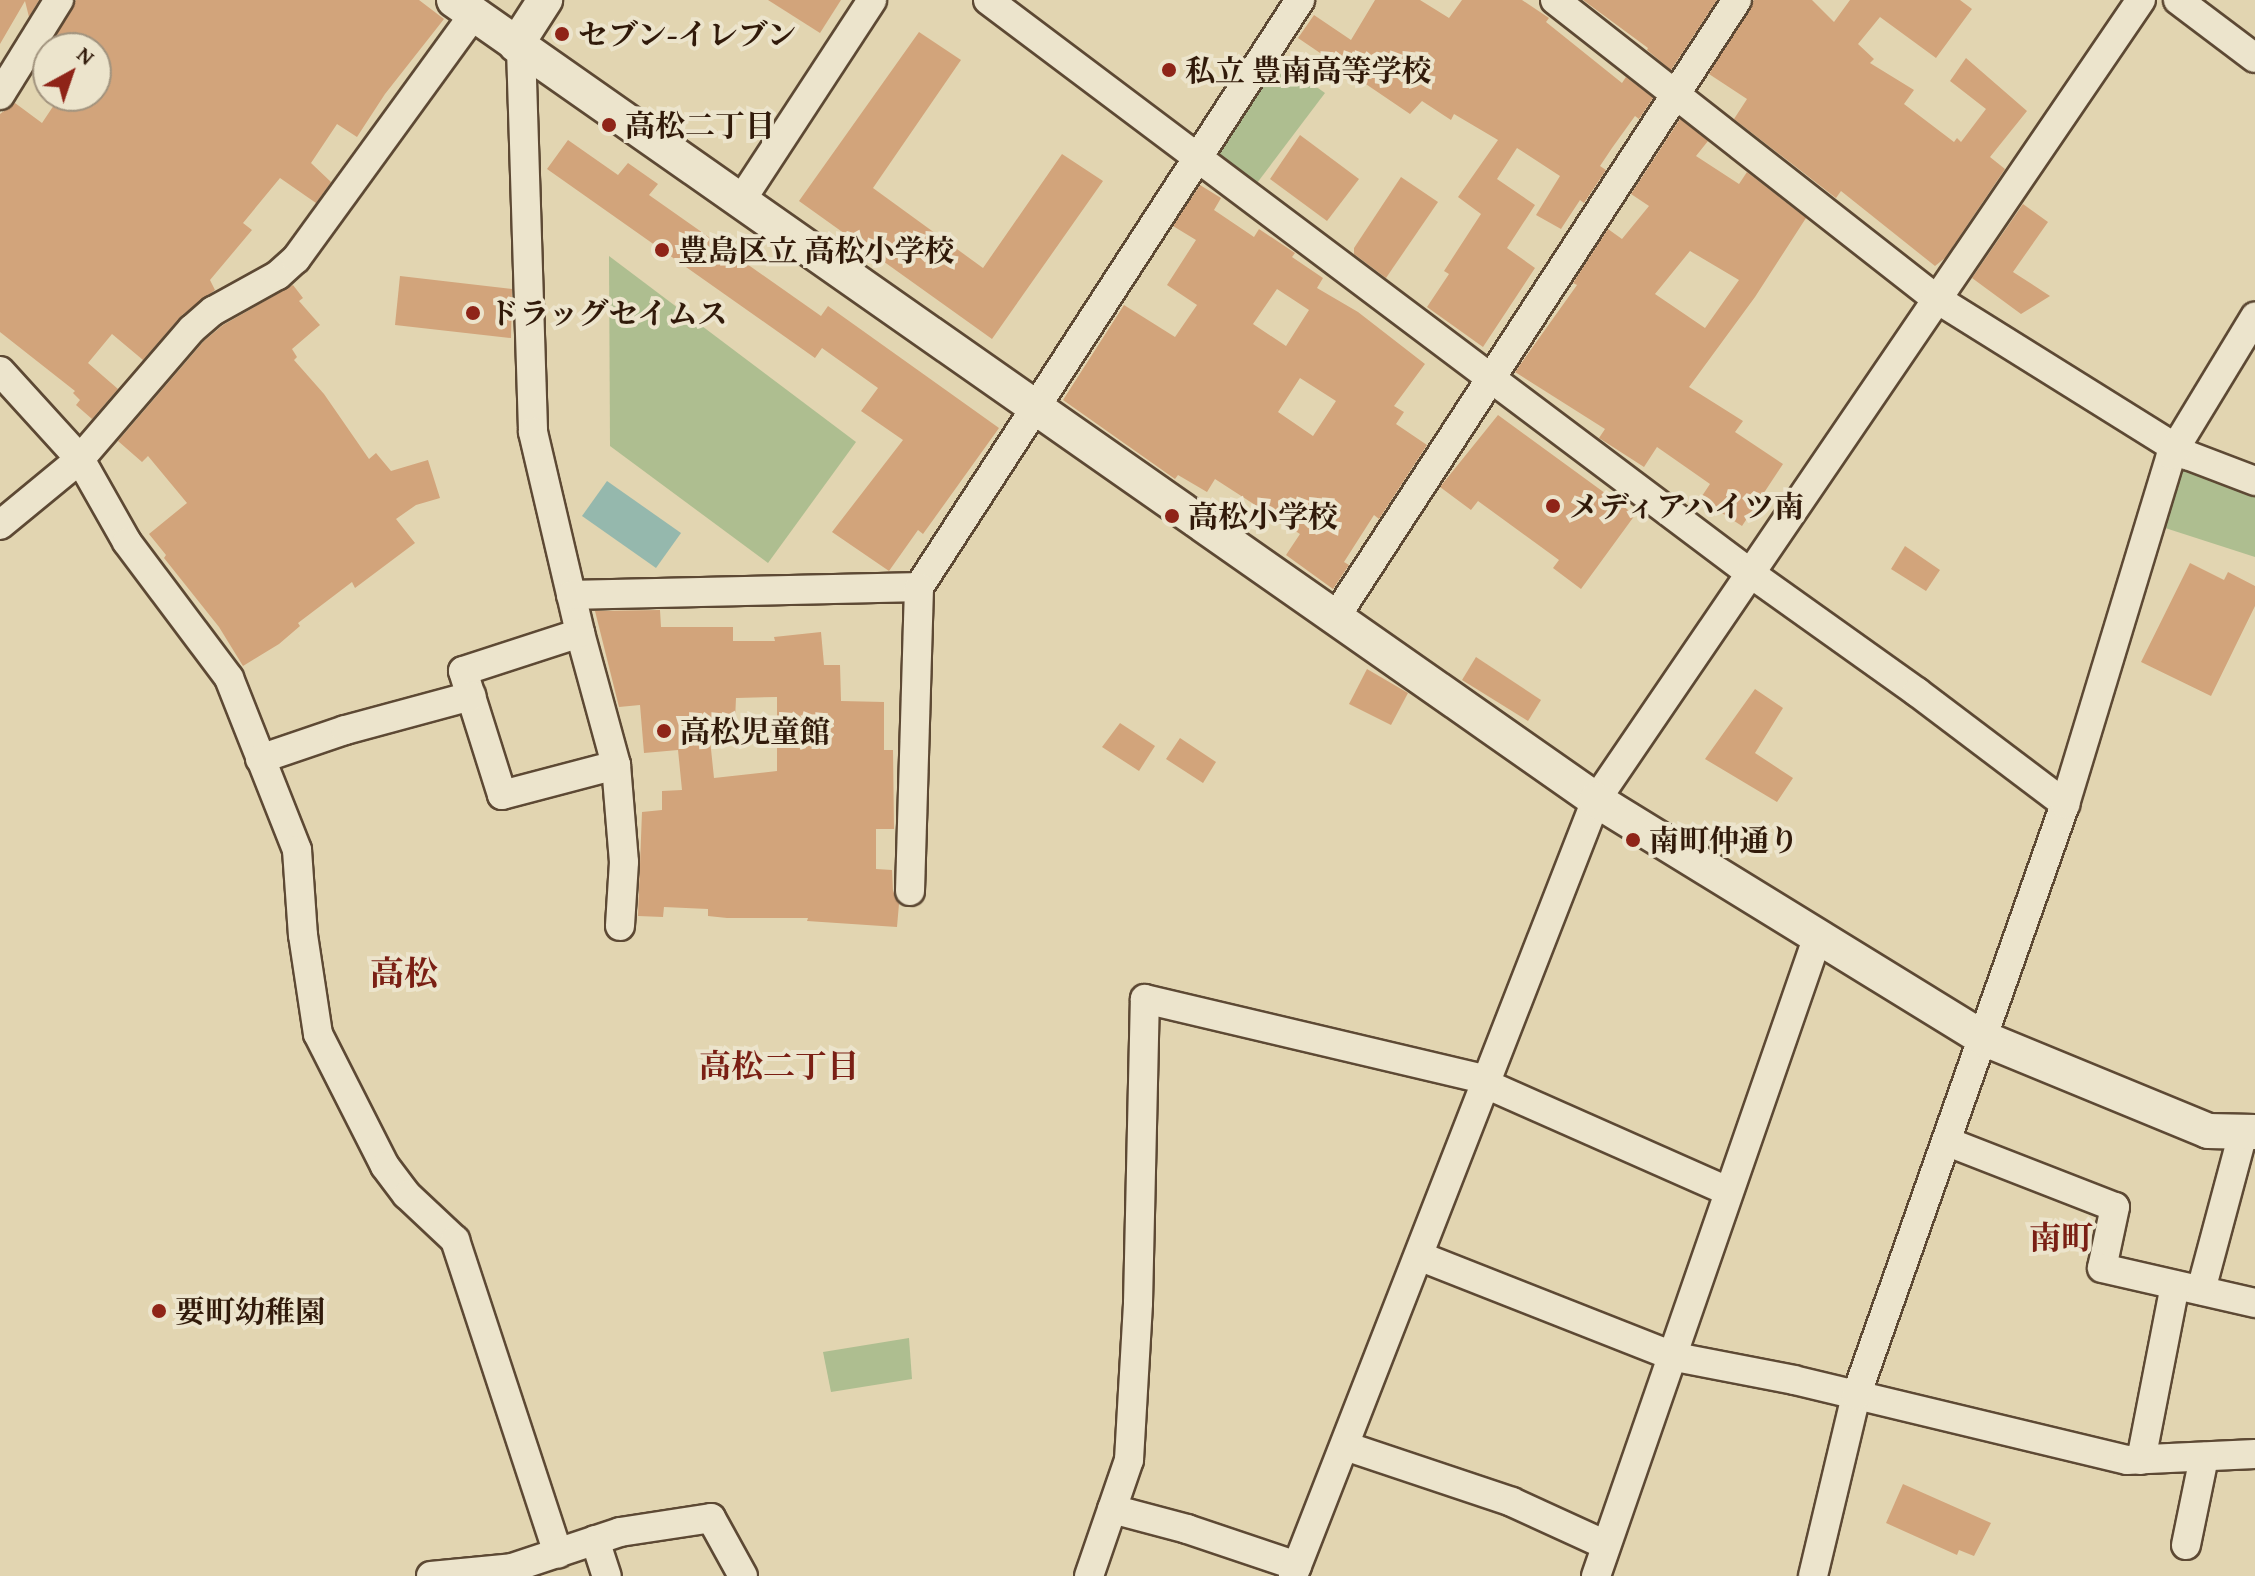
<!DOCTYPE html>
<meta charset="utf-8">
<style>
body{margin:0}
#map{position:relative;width:2255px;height:1576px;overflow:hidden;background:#e2d5b1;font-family:"Gentium Book Plus","Noto Serif JP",serif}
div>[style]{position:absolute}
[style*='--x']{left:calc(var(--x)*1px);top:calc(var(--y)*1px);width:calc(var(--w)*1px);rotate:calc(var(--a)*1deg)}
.green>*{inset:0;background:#aebe90}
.water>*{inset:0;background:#95b8ad}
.building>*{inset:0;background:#d2a47b}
.roads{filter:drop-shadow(2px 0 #5d4934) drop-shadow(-2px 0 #5d4934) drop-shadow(0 2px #5d4934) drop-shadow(0 -2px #5d4934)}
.minor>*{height:28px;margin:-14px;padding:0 14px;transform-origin:14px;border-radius:14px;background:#ece4cc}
.tertiary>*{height:34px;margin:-17px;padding:0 17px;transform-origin:17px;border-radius:17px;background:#ece4cc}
.dots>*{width:22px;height:22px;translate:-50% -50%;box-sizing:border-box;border:4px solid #ece4cc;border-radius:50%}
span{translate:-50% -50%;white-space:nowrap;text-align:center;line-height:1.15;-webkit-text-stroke:8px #ece4cc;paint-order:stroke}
.poi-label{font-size:30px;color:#311a0a;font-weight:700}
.left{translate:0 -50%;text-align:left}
.neighbourhood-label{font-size:32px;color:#7a1f14;font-weight:700}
.quarter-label{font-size:34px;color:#7a1f14;font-weight:700}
.north{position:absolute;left:32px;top:32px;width:80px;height:80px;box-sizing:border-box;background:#ece4cc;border:2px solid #a1937e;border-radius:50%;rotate:40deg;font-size:22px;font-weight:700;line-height:32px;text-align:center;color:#311a0a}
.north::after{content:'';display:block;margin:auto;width:28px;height:36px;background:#8f2418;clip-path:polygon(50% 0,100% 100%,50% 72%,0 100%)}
</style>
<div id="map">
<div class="green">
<i style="clip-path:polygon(1276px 58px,1325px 93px,1254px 187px,1211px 154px)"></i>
<i style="clip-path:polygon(609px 256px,856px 442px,768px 563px,610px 446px)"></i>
<i style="clip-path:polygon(2180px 465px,2255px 494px,2255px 557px,2159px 526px)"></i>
<i style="clip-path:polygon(909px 1338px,912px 1379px,831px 1392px,823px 1352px)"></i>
</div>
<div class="water">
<i style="clip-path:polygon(607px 481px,681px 533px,656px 568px,582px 516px)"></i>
</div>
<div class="building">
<i style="clip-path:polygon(0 0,39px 0,29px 17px,25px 1px,0 44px)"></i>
<i style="clip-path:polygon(76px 0,419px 0,444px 19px,385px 94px,357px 137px,337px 124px,311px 163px,331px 182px,316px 203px,280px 178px,243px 223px,252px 230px,210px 280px,215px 290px,181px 316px,143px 360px,112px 334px,88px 363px,118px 389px,92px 419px,76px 405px,80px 400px,73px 393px,75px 391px,0 332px,0 114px,15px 103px,42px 123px,60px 96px,96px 96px,96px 48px,49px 48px)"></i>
<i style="clip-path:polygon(768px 0,841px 0,820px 33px)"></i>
<i style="clip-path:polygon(1375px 0,1420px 0,1449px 18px,1462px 0,1522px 0,1549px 18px,1546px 22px,1622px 83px,1626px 77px,1653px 98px,1639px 119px,1635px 116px,1612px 148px,1600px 166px,1606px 170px,1584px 203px,1580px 200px,1561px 229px,1536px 215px,1560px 176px,1517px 148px,1497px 179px,1535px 205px,1507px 248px,1535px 268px,1483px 347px,1427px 307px,1449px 274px,1444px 271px,1481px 214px,1458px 197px,1498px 140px,1454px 114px,1451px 120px,1422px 101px,1410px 114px,1298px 38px,1314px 15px,1351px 40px)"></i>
<i style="clip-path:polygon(1583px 0,1717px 0,1671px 70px,1647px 50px,1648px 48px)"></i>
<i style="clip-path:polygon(1754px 0,1812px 0,1834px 22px,1850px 0,1960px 0,1972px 9px,1936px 58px,1880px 17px,1858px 44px,1874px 59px,1870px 63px,1914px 90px,1904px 104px,1954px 142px,1957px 138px,1961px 142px,1986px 109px,1950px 81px,1966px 58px,2027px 111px,1990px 157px,2005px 169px,1945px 258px,1935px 266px,1841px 191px,1836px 198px,1734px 119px,1747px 99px,1709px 74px)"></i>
<i style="clip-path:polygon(919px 32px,961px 60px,873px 188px,983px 268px,1062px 154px,1103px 181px,992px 339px,799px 201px)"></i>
<i style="clip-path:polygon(evenodd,1680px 119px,1708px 141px,1696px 156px,1739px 184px,1747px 172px,1806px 218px,1755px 297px,1689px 387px,1743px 421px,1735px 432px,1783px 464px,1742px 526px,1700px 499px,1710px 484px,1657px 447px,1644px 467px,1599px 438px,1605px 429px,1515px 372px,1577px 285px,1573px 283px,1608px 229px,1622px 239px,1649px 206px,1631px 194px,1680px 119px,1690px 251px,1739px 280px,1705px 328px,1655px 294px,1690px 251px)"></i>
<i style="clip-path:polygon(1300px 135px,1359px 179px,1327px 221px,1270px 179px)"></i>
<i style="clip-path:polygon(568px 140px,618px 175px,628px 163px,658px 184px,649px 195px,821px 316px,828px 306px,999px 428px,923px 534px,918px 530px,889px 571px,832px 532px,903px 440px,861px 411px,878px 388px,822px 348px,815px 358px,547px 169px)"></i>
<i style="clip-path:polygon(1401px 177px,1438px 202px,1386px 278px,1354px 254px,1354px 248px)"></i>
<i style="clip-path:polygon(evenodd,1200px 185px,1221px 198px,1214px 210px,1254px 237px,1259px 229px,1295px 253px,1292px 257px,1323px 278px,1317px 288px,1358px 312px,1425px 364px,1394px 406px,1404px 412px,1396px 424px,1427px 445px,1379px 519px,1374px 515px,1344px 562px,1349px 565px,1333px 589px,1286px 555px,1300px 534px,1215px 479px,1207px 492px,1178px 475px,1175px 479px,1063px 400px,1124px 305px,1175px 337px,1197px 305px,1167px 285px,1196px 240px,1173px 226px,1200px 185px,1277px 289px,1309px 310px,1286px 346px,1253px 324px,1277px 289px,1200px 185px,1300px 378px,1336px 401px,1313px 436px,1278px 412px,1300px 378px)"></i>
<i style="clip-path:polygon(2023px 204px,2048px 222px,2013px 272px,2050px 296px,2021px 314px,1972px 278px)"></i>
<i style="clip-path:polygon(400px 276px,512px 289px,511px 338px,395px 325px)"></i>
<i style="clip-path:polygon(293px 285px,303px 298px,299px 301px,320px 325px,292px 349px,297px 357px,294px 360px,324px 394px,369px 459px,376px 453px,391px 471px,428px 460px,440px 498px,416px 505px,396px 519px,415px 543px,355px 588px,352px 582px,298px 623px,300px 626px,279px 644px,243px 666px,219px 627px,164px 558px,166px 555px,149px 534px,187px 503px,148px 456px,142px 462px,118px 441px,204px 341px,223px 325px)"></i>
<i style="clip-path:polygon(1498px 415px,1635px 515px,1581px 589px,1553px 568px,1559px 560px,1478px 501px,1471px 510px,1440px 487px)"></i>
<i style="clip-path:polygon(1905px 546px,1940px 570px,1926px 591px,1891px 569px)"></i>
<i style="clip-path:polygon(2190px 563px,2224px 580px,2228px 572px,2255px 586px,2255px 606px,2211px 696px,2141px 662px)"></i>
<i style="clip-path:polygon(evenodd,660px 610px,661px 627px,733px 627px,733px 641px,775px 641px,774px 637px,821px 632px,824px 665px,840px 665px,841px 701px,884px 702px,884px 750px,893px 750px,894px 829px,876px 829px,876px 869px,892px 870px,893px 891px,899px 904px,897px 927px,807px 921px,808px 918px,727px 918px,708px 916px,708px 909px,664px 907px,663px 917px,638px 916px,642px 812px,662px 810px,662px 791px,682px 790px,678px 750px,644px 753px,640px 705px,619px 707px,595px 611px,660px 610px,777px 697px,777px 771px,714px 778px,708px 720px,735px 721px,736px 698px,777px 697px)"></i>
<i style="clip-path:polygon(1476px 657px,1541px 700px,1528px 721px,1462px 680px)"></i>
<i style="clip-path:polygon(1367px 669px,1408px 693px,1391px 725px,1349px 704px)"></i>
<i style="clip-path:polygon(1755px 689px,1783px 708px,1755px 753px,1793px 778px,1777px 802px,1705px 759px)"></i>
<i style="clip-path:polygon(1120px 723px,1155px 746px,1139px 771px,1102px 747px)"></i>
<i style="clip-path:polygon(1180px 738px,1216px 762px,1203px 783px,1166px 759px)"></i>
<i style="clip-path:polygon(1903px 1484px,1991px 1523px,1974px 1556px,1959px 1550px,1957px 1555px,1886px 1523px)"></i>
</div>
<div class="roads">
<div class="minor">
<i style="--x:988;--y:0;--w:953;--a:36.94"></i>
<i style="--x:1750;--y:573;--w:205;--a:35.5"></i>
<i style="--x:1917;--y:692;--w:186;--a:37.1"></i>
<i style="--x:1555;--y:0;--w:485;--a:38.1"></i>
<i style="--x:1937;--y:299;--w:295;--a:32"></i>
<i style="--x:2187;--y:455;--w:73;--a:20.9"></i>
<i style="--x:2178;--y:0;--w:96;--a:37"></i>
<i style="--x:521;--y:48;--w:384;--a:88.2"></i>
<i style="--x:533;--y:432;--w:206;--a:76.8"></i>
<i style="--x:580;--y:633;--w:137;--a:74.7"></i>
<i style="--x:616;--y:765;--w:97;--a:85.3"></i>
<i style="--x:624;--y:862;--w:64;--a:93.6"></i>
<i style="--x:0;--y:95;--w:112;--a:-58.2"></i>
<i style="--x:740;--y:202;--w:241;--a:-56.8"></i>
<i style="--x:0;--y:371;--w:119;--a:47.7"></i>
<i style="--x:80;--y:459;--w:95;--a:60.5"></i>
<i style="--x:127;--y:542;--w:170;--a:53.1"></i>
<i style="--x:229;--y:678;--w:185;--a:68.4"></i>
<i style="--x:297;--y:850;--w:85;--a:86"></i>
<i style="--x:303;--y:935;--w:100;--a:81.4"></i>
<i style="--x:318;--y:1034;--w:148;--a:63.1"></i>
<i style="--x:385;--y:1166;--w:36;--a:53"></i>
<i style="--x:407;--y:1195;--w:66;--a:43.2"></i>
<i style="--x:455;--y:1240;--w:330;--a:71.8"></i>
<i style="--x:0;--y:525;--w:104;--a:-39.5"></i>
<i style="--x:80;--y:459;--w:172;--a:-49.3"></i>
<i style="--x:192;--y:329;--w:28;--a:-41"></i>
<i style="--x:213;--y:311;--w:74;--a:-29"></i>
<i style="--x:278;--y:275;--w:24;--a:-42"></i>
<i style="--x:296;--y:259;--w:303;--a:-54"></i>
<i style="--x:571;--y:595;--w:348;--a:-1.3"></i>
<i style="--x:919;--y:587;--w:700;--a:-57.01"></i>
<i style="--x:1335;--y:618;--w:737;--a:-56.96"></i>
<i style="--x:580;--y:633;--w:123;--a:162"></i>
<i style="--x:463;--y:671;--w:130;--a:72.5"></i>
<i style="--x:502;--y:795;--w:118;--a:-14.7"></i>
<i style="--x:260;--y:759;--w:90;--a:-18.8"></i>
<i style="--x:345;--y:730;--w:131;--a:-15.1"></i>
<i style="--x:910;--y:891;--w:304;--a:-88.3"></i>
<i style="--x:1486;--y:1084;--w:265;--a:23.9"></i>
<i style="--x:1948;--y:1142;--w:179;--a:21.3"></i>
<i style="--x:2115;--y:1207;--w:62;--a:102"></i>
<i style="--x:2102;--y:1268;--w:157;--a:12.9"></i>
<i style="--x:1419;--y:1256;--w:275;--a:21.5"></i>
<i style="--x:1675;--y:1357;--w:121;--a:10.9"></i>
<i style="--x:1794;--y:1380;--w:342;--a:13.5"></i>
<i style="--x:2127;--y:1460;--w:128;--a:-2.7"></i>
<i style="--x:2201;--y:1290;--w:163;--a:-75"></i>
<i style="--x:1345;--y:1446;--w:176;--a:18.5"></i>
<i style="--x:1512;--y:1502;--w:103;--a:24.6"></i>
<i style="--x:2141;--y:1460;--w:178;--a:-79"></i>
<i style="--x:1112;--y:1509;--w:78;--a:14.9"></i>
<i style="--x:1187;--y:1529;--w:116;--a:18.6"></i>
<i style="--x:595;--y:1540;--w:38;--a:72"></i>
<i style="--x:2186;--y:1545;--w:90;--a:-78.4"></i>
<i style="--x:431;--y:1576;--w:81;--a:-5.6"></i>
<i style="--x:512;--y:1568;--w:114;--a:-18.4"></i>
<i style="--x:620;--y:1532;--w:92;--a:-8.7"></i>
<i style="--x:711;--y:1518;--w:66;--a:61.1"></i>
<i style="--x:1089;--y:1576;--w:123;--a:-71"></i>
<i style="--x:1129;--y:1460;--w:157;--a:-86.7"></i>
<i style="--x:1138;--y:1303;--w:304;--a:-88.7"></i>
<i style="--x:1145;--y:999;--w:352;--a:13.3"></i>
<i style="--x:1293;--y:1576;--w:833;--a:-68.67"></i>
<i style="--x:1596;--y:800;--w:968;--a:-55.74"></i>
<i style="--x:1596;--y:1576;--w:677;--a:-70.87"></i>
<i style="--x:1813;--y:1576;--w:185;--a:-76.6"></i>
<i style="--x:1856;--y:1396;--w:628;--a:-70.55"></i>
<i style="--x:2065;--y:804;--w:365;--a:-73.1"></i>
<i style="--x:2171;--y:455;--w:162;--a:-58.7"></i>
</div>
<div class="tertiary">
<i style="--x:454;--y:0;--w:1394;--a:35.01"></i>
<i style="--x:1596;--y:800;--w:457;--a:31.6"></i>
<i style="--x:1985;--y:1039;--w:241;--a:22.4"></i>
<i style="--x:2208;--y:1131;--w:47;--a:1.2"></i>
<i style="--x:516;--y:45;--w:54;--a:-57.2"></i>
</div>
</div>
<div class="dots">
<i style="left:562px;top:34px;background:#8f2418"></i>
<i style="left:1169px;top:70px;background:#8f2418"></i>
<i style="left:609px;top:125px;background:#8f2418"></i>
<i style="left:662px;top:250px;background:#8f2418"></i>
<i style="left:473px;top:313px;background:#8f2418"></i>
<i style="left:1553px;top:506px;background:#8f2418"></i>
<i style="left:1172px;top:516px;background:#8f2418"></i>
<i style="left:664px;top:731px;background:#8f2418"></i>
<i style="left:1633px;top:840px;background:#8f2418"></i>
<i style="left:159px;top:1311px;background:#8f2418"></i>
</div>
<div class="poi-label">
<span class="left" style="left:578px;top:34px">セブン-イレブン</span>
<span class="left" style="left:1185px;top:70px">私立 豊南高等学校</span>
<span class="left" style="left:625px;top:125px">高松二丁目</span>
<span class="left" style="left:678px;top:250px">豊島区立 高松小学校</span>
<span class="left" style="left:489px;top:313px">ドラッグセイムス</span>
<span class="left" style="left:1569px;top:506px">メディアハイツ南</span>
<span class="left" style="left:1188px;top:516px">高松小学校</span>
<span class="left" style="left:680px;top:731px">高松児童館</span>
<span class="left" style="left:1649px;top:840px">南町仲通り</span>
<span class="left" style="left:175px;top:1311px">要町幼稚園</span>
</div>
<div class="neighbourhood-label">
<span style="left:779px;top:1066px">高松二丁目</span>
<span style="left:2061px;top:1238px">南町</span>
</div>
<div class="quarter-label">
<span style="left:404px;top:973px">高松</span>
</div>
<div class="north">N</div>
</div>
